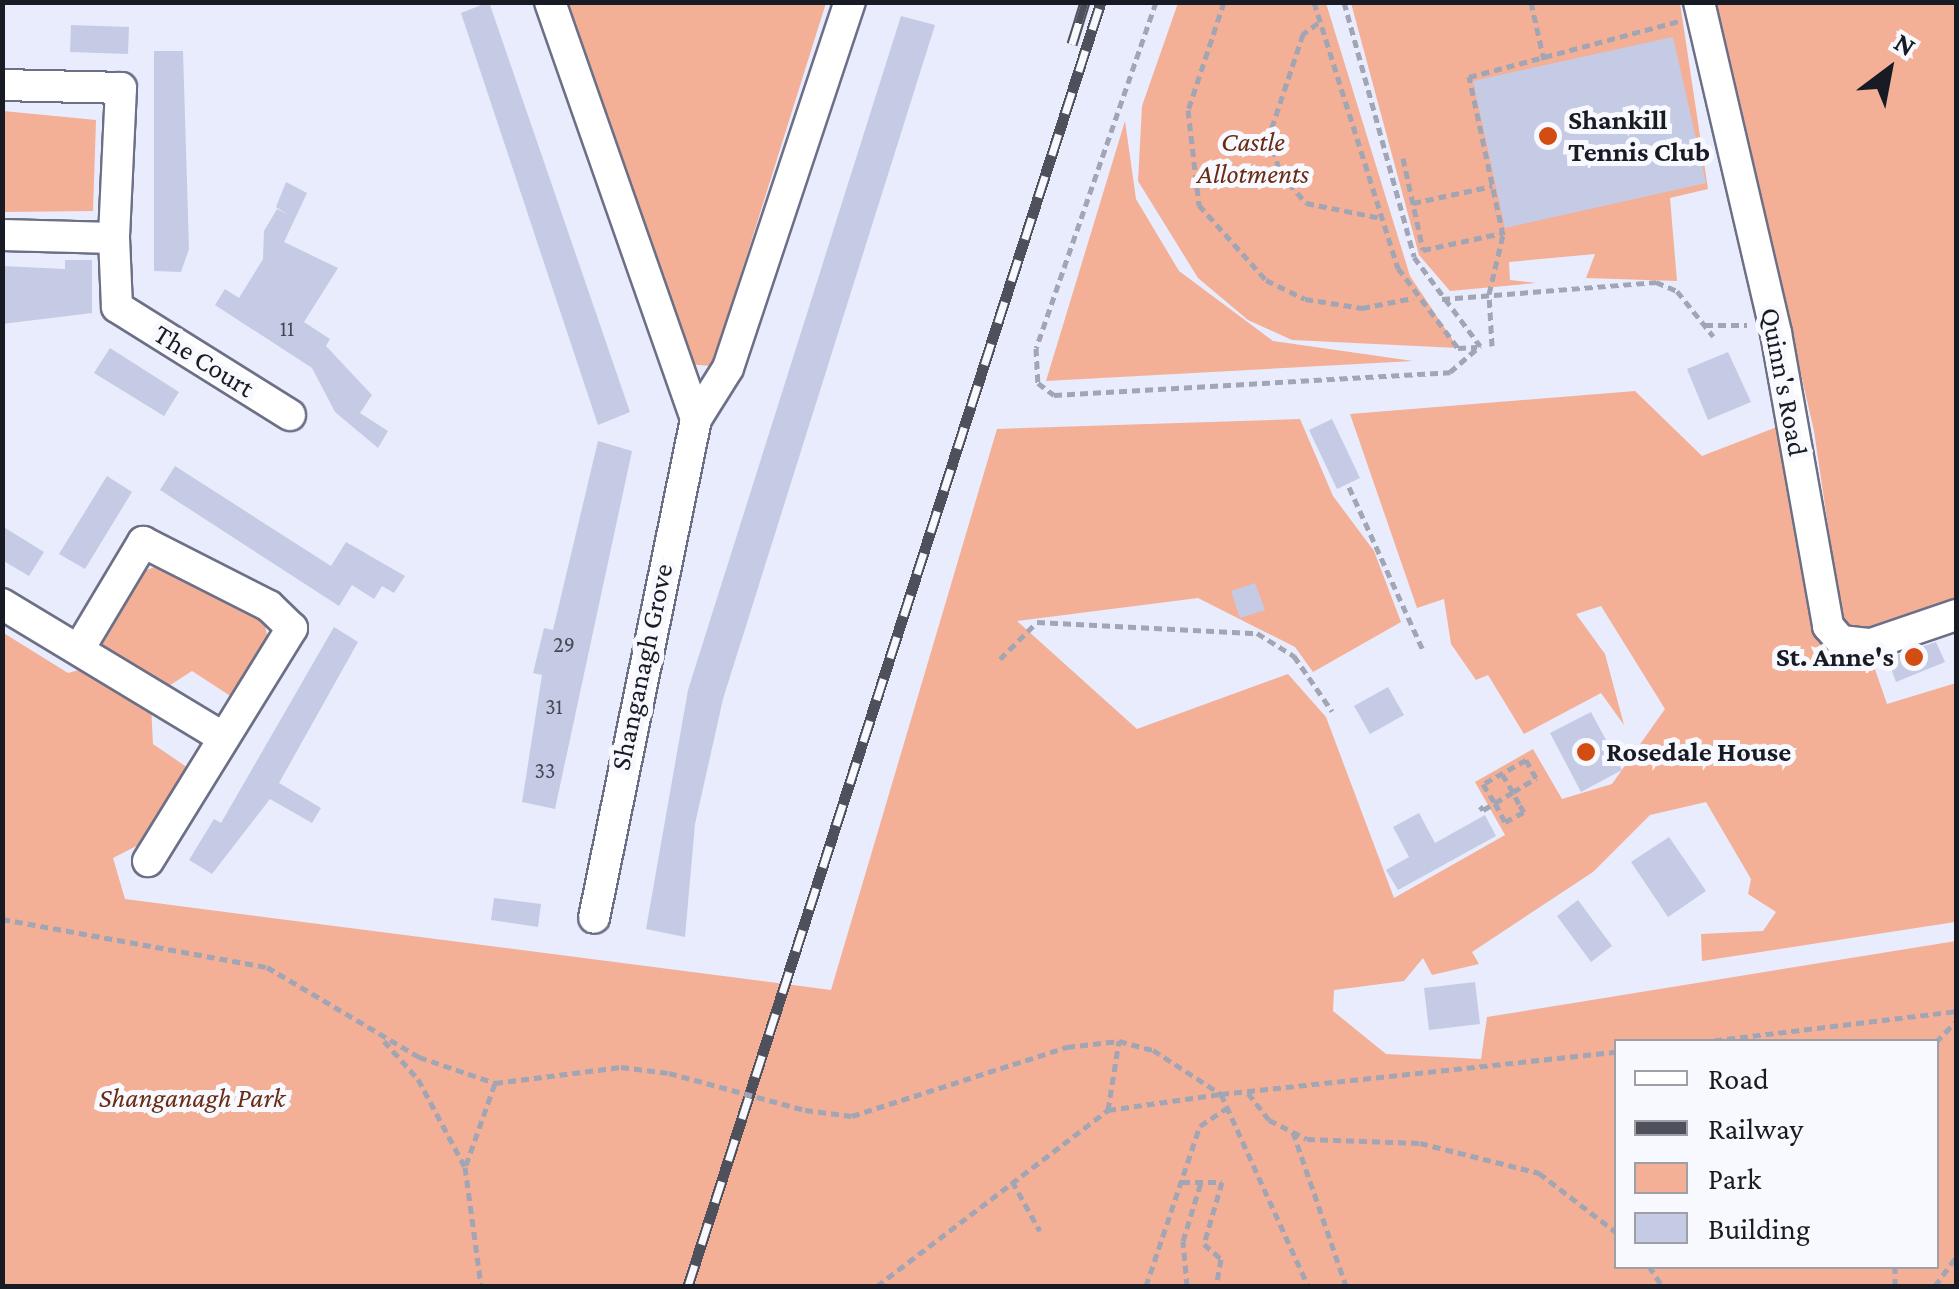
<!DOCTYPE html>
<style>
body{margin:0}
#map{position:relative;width:1959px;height:1289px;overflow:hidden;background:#e8ecfc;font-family:"Crimson Pro",serif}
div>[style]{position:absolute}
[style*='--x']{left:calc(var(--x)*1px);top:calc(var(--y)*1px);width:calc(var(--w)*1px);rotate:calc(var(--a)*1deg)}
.green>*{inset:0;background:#f4af97}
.building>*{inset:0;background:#c6cbe5}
.path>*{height:5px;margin-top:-2.5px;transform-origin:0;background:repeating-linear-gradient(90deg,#a2a5b3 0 8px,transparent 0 13px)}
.roads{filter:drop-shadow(2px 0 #6c7087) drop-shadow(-2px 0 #6c7087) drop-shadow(0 2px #6c7087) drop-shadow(0 -2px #6c7087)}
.street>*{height:30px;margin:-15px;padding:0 15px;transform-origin:15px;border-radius:15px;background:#fff}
.rail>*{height:11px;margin-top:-5.5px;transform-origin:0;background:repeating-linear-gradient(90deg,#f8f9ff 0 22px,#4e505b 0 44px);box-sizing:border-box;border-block:2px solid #4e505b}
.path-bridge>*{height:5px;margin-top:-2.5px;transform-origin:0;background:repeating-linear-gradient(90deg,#a2a5b3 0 8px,transparent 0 13px)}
.dots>*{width:28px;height:28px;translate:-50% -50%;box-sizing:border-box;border:5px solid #f8f9ff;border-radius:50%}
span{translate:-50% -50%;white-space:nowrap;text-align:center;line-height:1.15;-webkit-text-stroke:10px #f8f9ff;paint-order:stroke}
.number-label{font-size:22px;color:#444754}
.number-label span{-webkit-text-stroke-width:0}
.poi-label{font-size:28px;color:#191b24;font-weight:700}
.left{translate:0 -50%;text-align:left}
.right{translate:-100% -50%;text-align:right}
.park-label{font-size:28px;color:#682b14;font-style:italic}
.street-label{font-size:28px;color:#191b24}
.frame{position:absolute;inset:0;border:5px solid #191b24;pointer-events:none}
.legend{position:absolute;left:1614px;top:1039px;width:325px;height:230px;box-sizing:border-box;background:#f8f9ff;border:2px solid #9fa0a7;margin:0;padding:12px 18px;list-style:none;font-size:30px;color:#191b24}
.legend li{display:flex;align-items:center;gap:20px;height:50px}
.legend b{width:50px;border:2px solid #9fa0a7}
.north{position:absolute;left:1839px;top:20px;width:100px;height:100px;-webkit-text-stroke:8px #f8f9ff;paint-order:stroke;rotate:32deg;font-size:28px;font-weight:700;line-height:40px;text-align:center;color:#191b24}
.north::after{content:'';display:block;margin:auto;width:35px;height:45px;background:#191b24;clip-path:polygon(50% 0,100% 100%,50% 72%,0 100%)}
</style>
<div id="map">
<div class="green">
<i style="clip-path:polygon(560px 3px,826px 3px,712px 366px,685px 364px)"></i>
<i style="clip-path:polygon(1178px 3px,1326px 3px,1410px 276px,1458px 348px,1292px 340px,1248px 320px,1198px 278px,1138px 181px,1142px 106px)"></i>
<i style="clip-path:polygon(1351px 3px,1680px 3px,1708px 189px,1670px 198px,1677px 281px,1586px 278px,1595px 254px,1509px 262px,1510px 280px,1536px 283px,1450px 291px,1419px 255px)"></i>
<i style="clip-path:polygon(1716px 3px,1956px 3px,1956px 605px,1862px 631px,1842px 621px,1814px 431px)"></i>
<i style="clip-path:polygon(3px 111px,96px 120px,93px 211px,3px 212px)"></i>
<i style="clip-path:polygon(1125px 121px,1136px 199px,1179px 271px,1273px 341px,1413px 361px,1046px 381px)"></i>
<i style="clip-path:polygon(evenodd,1635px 391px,1702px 456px,1787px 423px,1820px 622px,1869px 652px,1887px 704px,1956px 683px,1956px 930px,1955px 922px,1702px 961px,1701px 934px,1763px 931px,1776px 912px,1748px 894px,1751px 879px,1706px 802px,1650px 815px,1593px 872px,1472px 952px,1479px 964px,1432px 975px,1423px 958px,1404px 981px,1334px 990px,1333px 1011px,1386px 1054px,1481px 1059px,1487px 1017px,1956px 941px,1956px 1286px,3px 1286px,2px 632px,68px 673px,86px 668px,151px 705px,153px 744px,191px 770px,152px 838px,113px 858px,125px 899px,831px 990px,997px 429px,1300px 419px,1333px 496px,1374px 551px,1401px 622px,1313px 672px,1295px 647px,1198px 598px,1017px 621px,1137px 729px,1288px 674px,1326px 717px,1394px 898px,1505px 835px,1475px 782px,1533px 749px,1562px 799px,1612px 784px,1665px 709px,1601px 606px,1576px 614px,1605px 654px,1624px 725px,1601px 693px,1524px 734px,1488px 675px,1476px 680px,1451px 644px,1444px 599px,1417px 608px,1350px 414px,1635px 391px,1616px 1042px,1936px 1042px,1936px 1266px,1616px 1266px,1616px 1042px)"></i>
<i style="clip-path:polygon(158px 566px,264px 622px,270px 647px,235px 699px,192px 671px,164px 689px,98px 644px,143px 571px)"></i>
</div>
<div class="building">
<i style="clip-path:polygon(489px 2px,630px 412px,598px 425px,461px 13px)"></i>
<i style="clip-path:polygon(901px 16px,935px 25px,723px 699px,695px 824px,685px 937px,646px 929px,688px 690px)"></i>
<i style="clip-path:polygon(71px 25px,129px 27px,128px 54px,70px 52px)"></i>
<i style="clip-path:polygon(1673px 37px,1706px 183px,1505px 228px,1473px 81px)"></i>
<i style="clip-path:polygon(154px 51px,183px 51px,189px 249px,181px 272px,154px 271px)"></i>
<i style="clip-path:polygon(286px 182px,307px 193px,284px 242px,338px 268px,304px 322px,330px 339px,326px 346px,372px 395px,360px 413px,388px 431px,378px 448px,335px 412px,312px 368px,215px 305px,225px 289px,239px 298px,263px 259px,264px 231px,277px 209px,288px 215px,276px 207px)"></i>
<i style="clip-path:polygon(65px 260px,92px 260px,92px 313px,2px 324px,2px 266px,65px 269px)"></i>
<i style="clip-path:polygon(110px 348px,179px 392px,164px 416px,94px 373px)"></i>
<i style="clip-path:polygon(1728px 352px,1751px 402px,1708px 420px,1687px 369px)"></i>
<i style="clip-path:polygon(1332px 419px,1360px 478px,1337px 489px,1309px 430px)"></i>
<i style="clip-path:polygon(598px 441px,632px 451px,555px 809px,522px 802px,542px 675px,533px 673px,544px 628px,553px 630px)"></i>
<i style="clip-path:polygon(175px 466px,331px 566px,346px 542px,405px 576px,394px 593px,382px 586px,374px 599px,352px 585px,339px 606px,160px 490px)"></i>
<i style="clip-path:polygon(107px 476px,132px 492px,85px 569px,59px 554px)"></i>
<i style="clip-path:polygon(2px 526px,44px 552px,29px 576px,2px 560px)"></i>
<i style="clip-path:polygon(1255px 583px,1265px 610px,1240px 618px,1231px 591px)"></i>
<i style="clip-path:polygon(334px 627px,358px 642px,279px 783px,321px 808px,312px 823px,270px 799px,212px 874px,189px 860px,214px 819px,221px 823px)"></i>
<i style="clip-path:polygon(1936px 642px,1945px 662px,1896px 682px,1887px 658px)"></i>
<i style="clip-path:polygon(1388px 687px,1404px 715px,1370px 734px,1354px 706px)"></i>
<i style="clip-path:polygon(1591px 712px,1622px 770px,1581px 792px,1550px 733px)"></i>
<i style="clip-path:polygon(1419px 813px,1435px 843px,1485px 815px,1496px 836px,1398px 890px,1386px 870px,1409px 857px,1393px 827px)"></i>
<i style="clip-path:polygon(1669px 837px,1706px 891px,1668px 917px,1631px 862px)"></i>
<i style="clip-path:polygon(494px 898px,541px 904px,538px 927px,491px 920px)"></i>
<i style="clip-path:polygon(1578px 900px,1612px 946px,1591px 962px,1557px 916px)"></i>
<i style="clip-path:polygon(1475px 982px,1480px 1024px,1429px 1030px,1424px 988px)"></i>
</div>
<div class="path">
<i style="--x:1156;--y:2;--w:366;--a:109.1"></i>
<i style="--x:1036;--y:348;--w:35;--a:87"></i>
<i style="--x:1038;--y:383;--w:20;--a:37"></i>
<i style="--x:1054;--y:395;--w:397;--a:-3.3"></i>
<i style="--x:1450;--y:372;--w:40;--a:-41"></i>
<i style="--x:1224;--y:2;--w:114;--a:108.4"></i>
<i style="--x:1188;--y:110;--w:96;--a:83.4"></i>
<i style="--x:1199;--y:205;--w:101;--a:48.2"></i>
<i style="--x:1266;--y:280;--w:43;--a:26"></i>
<i style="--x:1305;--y:299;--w:58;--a:9"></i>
<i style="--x:1362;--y:308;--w:52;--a:-11.1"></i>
<i style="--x:1314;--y:2;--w:279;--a:72.5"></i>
<i style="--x:1398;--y:268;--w:100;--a:53.1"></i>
<i style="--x:1458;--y:348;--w:19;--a:-3"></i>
<i style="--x:1344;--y:2;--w:264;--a:74.6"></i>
<i style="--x:1414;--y:257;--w:111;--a:53.4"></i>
<i style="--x:1531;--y:2;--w:59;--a:77.4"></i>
<i style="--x:1318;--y:23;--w:19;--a:144"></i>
<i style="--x:1303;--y:34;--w:108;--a:108.4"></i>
<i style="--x:1269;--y:136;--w:39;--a:73"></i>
<i style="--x:1280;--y:173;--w:40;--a:49"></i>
<i style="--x:1306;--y:203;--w:76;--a:11.3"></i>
<i style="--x:1403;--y:158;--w:94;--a:77.7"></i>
<i style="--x:1423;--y:250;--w:81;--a:-12.1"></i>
<i style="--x:1413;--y:203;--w:81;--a:-12.1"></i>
<i style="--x:1442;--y:299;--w:215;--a:-4.5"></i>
<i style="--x:1656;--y:282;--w:23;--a:23"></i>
<i style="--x:1677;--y:291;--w:58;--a:51.3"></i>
<i style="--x:1705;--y:325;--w:42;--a:0"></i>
<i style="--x:1492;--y:346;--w:52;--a:-93.3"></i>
<i style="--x:1489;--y:294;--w:61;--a:-76.7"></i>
<i style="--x:1503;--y:235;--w:162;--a:-102.1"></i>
<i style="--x:1469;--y:77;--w:218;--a:-14.9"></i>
<i style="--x:1349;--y:487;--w:179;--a:65.6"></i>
<i style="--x:1000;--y:659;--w:52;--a:-45"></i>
<i style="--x:1037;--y:622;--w:220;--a:2.9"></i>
<i style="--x:1257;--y:633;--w:44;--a:31.9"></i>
<i style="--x:1294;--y:656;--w:67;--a:55.4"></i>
<i style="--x:1480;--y:806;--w:5;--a:53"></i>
<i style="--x:1483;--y:810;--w:14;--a:-30"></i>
<i style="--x:1495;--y:803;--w:21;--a:-31"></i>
<i style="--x:1513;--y:792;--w:27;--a:-31"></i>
<i style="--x:1536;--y:778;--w:21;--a:-119"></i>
<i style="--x:1526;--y:760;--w:49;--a:150.8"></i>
<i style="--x:1483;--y:784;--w:22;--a:58"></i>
<i style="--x:1495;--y:803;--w:21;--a:62"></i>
<i style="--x:1505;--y:822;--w:21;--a:-28"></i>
<i style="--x:1524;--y:812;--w:9;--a:-122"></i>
<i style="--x:1519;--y:804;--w:13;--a:-117"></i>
<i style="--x:1513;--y:792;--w:21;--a:-121"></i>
<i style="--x:2;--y:919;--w:269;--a:10.3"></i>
<i style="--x:267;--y:967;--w:177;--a:30.6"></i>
<i style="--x:419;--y:1057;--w:80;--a:18.9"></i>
<i style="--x:495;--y:1083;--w:127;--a:-7.2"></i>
<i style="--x:621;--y:1067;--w:48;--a:7.1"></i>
<i style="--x:384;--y:1041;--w:51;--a:48.2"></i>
<i style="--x:418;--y:1079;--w:100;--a:61.9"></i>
<i style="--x:465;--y:1167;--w:120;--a:82.3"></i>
<i style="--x:1701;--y:1042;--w:257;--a:-6.9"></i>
<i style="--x:1936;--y:1042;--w:29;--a:-46"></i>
<i style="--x:1248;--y:1093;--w:34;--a:52"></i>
<i style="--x:1269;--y:1120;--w:42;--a:26.6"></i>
<i style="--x:1307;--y:1139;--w:113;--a:2"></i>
<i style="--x:1420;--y:1143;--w:123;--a:14.1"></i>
<i style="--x:1539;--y:1173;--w:97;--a:37.5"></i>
<i style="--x:805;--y:1110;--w:47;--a:7.3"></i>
<i style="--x:852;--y:1116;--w:226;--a:-17.8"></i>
<i style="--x:1067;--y:1047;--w:52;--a:-6.6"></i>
<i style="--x:1119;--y:1041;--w:35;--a:15"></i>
<i style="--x:1153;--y:1050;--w:81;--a:32.9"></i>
<i style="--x:1221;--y:1094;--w:397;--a:-6.1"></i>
<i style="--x:1108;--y:1110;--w:114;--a:-8.1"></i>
<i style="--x:1221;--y:1094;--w:211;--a:65.6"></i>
<i style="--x:1293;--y:1132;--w:163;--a:71"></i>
<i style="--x:466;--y:1165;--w:87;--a:-70.5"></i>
<i style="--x:1012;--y:1181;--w:57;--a:60.8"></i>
<i style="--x:1182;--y:1182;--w:40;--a:0"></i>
<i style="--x:1222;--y:1182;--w:65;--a:106.2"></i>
<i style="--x:1204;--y:1244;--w:23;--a:41"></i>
<i style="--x:1221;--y:1259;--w:27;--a:100"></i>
<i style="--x:1649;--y:1266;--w:24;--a:57"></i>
<i style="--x:877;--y:1286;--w:290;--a:-37.3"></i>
<i style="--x:1108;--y:1110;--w:70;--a:-80.9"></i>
<i style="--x:1146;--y:1286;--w:169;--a:-71.4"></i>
<i style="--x:1200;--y:1126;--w:34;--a:-34"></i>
<i style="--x:1187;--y:1286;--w:45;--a:-95.1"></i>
<i style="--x:1183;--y:1241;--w:62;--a:-73"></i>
<i style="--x:1895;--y:1286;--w:20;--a:-90"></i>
<i style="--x:1935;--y:1286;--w:36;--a:-54"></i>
</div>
<div class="roads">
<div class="street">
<i style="--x:550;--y:2;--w:442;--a:70.7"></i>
<i style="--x:696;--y:419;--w:509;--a:101.55"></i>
<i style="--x:1699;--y:2;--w:340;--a:76.9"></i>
<i style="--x:1776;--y:333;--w:298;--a:79.9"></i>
<i style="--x:1828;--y:626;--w:20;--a:49"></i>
<i style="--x:1841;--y:641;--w:30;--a:6"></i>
<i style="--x:1871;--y:644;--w:90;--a:-18.8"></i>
<i style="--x:2;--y:85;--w:119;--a:1.4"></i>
<i style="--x:121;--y:88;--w:150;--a:92.7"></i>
<i style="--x:114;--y:238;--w:112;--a:-178.5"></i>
<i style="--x:114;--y:238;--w:69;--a:87.5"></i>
<i style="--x:117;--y:307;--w:204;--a:32"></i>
<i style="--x:696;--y:419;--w:60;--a:-57.9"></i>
<i style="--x:728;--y:368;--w:386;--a:-71.6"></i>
<i style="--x:2;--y:604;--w:259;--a:31.1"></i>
<i style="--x:79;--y:649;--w:125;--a:-59.1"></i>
<i style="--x:143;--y:542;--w:141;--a:26.9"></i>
<i style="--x:269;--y:606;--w:32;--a:44"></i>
<i style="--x:292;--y:628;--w:274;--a:121.7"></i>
</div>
</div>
<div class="rail">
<i style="--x:1072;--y:44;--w:44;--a:-72.8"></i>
<i style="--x:688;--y:1286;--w:1349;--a:-72.17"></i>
</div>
<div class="path-bridge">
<i style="--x:669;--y:1073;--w:141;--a:15.2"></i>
</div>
<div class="dots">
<i style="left:1548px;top:136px;background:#d34d13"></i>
<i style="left:1914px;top:657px;background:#d34d13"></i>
<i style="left:1586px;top:752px;background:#d34d13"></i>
</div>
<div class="number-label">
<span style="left:287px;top:329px">11</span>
<span style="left:564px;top:645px">29</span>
<span style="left:554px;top:707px">31</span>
<span style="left:545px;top:771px">33</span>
</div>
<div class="poi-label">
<span class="left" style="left:1568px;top:136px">Shankill<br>Tennis Club</span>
<span class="right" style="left:1894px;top:657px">St. Anne's</span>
<span class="left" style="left:1606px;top:752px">Rosedale House</span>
</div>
<div class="park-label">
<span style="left:1253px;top:158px">Castle<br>Allotments</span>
<span style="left:192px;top:1098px">Shanganagh Park</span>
</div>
<div class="street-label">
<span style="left:204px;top:361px;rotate:32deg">The Court</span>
<span style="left:1784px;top:382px;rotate:79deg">Quinn's Road</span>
<span style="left:642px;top:667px;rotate:-78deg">Shanganagh Grove</span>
</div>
<div class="frame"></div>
<ul class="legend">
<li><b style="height:12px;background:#fff"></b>Road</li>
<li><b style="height:12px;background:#4e505b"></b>Railway</li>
<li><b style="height:28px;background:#f4af97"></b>Park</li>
<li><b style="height:28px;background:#c6cbe5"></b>Building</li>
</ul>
<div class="north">N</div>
</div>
